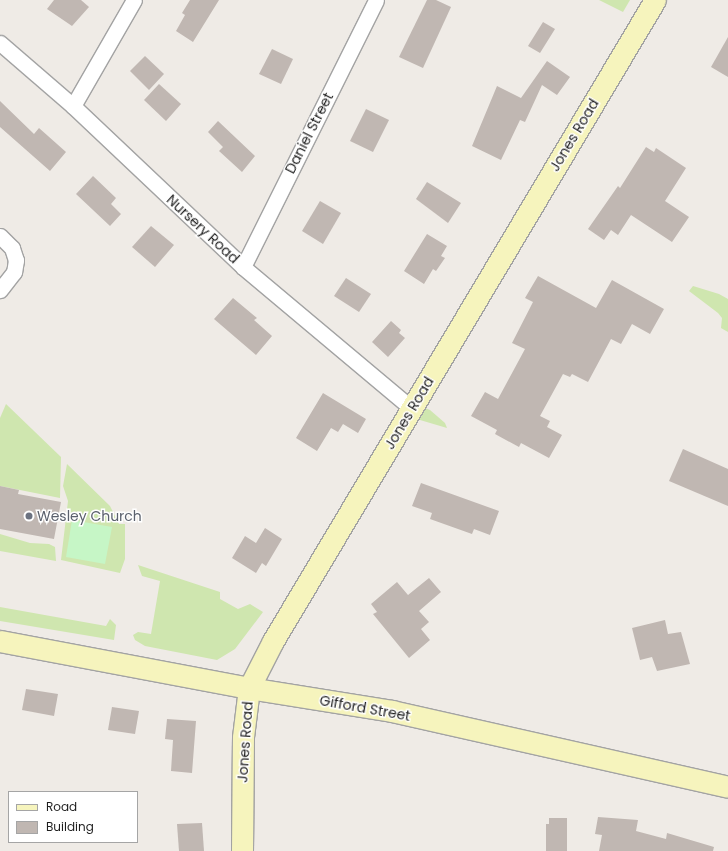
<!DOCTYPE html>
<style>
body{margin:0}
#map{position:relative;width:728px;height:851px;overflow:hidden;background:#efebe6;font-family:Poppins,sans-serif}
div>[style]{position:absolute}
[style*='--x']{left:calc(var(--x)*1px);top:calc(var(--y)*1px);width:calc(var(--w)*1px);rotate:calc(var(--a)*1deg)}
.grass>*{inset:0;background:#cfe6af}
.park>*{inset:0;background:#c6f6c6}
.building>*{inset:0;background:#c0b7b2}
.roads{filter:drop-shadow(1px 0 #a3a3a3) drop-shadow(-1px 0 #a3a3a3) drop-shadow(0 1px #a3a3a3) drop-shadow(0 -1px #a3a3a3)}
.street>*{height:15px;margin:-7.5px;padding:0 7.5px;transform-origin:7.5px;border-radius:7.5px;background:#fff}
.secondary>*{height:21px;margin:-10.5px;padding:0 10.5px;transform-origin:10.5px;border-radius:10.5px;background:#f6f4bd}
.dots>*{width:11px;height:11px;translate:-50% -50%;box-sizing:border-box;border:2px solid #fff;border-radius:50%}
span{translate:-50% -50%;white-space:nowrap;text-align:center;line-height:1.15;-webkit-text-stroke:3px #fff;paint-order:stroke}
.street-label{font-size:14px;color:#1f1f1f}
.worship-label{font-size:14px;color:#5b616d}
.left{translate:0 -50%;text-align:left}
.legend{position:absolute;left:8px;top:791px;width:130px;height:52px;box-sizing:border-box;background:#fff;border:1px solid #a5a5a5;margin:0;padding:5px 7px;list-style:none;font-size:12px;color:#1f1f1f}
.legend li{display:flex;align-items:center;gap:8px;height:20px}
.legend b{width:20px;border:1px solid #a5a5a5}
</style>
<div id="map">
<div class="grass">
<i style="clip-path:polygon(599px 0,630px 0,623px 12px)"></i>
<i style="clip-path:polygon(693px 286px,719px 294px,728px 299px,728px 332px,721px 328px,722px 318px,718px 313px,689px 291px)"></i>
<i style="clip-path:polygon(6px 404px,61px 457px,60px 498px,0 486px,0 418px)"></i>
<i style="clip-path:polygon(423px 407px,430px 410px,445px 423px,447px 428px,420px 420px,418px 416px)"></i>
<i style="clip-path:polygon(67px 464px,110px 506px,119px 524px,125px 524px,125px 559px,120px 573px,61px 560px,68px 501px,63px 486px)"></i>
<i style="clip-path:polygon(0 534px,30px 543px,49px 544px,55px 547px,56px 561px,0 551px)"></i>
<i style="clip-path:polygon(138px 565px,220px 592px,220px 599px,238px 609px,250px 604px,263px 612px,235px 649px,217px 660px,145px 646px,135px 640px,133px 635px,138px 632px,151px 634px,160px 581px,142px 576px)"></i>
<i style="clip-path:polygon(0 607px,106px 626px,110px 619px,116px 625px,114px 640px,0 621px)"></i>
</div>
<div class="park">
<i style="clip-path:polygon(72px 520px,112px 527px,105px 564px,66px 557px)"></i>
</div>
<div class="building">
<i style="clip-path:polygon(54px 0,81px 0,89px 7px,72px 26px,47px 9px)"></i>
<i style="clip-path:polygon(190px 0,219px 0,193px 42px,176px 31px,185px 15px,182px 13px)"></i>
<i style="clip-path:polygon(427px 0,436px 0,451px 7px,423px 68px,399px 57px)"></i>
<i style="clip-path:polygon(543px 22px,555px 29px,540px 53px,528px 46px)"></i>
<i style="clip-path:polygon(728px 37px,728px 77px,711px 67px)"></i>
<i style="clip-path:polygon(272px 49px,293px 59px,281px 84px,259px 74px)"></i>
<i style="clip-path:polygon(145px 56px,164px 74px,149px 90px,130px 71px)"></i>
<i style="clip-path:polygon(547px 61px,570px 77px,557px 95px,542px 85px,525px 122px,520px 120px,501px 160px,472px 146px,497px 86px,521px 98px)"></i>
<i style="clip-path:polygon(159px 84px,181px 104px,166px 121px,144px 100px)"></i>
<i style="clip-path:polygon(0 101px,34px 134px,39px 128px,66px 152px,50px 171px,0 127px)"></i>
<i style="clip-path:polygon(366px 109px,389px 120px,373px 152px,350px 141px)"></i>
<i style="clip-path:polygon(218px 121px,255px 156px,242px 172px,219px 151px,223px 147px,208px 132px)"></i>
<i style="clip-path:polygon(646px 147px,654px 152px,656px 148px,686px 168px,665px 201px,689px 217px,672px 242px,631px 215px,618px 235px,611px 230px,604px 240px,588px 229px,618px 186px,620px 188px)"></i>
<i style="clip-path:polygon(93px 176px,116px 198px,111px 204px,121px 214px,110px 226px,76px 194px)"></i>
<i style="clip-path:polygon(427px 182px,461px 203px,448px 223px,416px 199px)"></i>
<i style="clip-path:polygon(320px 201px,341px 213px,323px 244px,302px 231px)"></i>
<i style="clip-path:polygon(151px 226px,174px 245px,155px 267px,132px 247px)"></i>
<i style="clip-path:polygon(427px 234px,447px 246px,441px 256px,445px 258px,436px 271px,433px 269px,424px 284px,404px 271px)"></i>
<i style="clip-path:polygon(538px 276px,596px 308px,612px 280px,664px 309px,650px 334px,632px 324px,621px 344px,611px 339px,588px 382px,572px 374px,570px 377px,563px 374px,540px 416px,550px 421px,547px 427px,562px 435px,549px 458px,521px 443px,519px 447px,495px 434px,497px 430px,471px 416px,485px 392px,498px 399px,525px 349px,512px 343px,533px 302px,525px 298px)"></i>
<i style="clip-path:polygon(346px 278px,371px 294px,359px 312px,334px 296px)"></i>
<i style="clip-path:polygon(233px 298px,257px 318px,254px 320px,272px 336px,256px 355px,214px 319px)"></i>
<i style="clip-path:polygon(391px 321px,401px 330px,399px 333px,405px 338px,388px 357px,372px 342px)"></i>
<i style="clip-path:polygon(323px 393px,366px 419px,358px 433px,343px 424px,338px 432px,331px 428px,317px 451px,296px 438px)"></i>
<i style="clip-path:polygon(683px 449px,728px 469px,728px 506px,669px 481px)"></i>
<i style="clip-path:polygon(421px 483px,499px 511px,490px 535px,474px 529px,472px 534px,430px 519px,432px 513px,412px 506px)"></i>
<i style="clip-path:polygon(0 486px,19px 490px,18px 494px,61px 502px,54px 539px,0 529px)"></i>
<i style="clip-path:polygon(265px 528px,282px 539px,266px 566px,262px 563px,256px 573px,232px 558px,245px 536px,256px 543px)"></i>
<i style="clip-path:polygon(429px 578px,441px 592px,419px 611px,429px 622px,421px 629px,430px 640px,409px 658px,373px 614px,377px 612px,371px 604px,397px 582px,408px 595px)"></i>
<i style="clip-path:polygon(665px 620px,668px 634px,681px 632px,690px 664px,657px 671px,652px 657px,640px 660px,632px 628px)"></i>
<i style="clip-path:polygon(26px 689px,58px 694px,54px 716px,22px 710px)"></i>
<i style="clip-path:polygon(112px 707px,139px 711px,135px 734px,108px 730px)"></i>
<i style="clip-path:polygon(167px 719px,196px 721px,192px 773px,171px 771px,173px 740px,165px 739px)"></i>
<i style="clip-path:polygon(598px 817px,638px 820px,636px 831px,666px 839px,667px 833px,714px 847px,713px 851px,599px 851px,602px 835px,595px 834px)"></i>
<i style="clip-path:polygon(549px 818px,567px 818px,567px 851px,546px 851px,546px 824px,549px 824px)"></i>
<i style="clip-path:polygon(202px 823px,204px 851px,179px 851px,177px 824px)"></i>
</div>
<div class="roads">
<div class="street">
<i style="--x:0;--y:43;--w:96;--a:40.8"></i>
<i style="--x:73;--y:106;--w:234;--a:43.4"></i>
<i style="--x:243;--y:267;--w:221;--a:40"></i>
<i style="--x:73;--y:106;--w:122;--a:-60.1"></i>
<i style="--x:0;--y:236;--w:17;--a:45"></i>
<i style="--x:12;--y:248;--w:13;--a:72"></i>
<i style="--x:16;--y:260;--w:12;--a:99"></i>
<i style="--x:14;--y:272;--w:23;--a:128"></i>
<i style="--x:243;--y:267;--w:298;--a:-63.5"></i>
</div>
<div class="secondary">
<i style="--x:0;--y:641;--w:253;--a:10.7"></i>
<i style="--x:249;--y:688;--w:145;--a:9.1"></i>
<i style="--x:392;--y:711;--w:344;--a:12.7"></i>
<i style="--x:242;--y:851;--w:114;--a:-89.5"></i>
<i style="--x:243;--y:737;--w:49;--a:-83"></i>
<i style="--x:249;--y:688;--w:53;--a:-62.9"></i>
<i style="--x:273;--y:641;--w:746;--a:-59.21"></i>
</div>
</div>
<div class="dots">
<i style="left:29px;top:516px;background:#6b7280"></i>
</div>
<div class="street-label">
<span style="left:309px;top:133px;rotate:-63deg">Daniel Street</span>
<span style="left:574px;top:135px;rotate:-59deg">Jones Road</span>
<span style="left:203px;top:229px;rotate:43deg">Nursery Road</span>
<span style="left:409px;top:413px;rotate:-59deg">Jones Road</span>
<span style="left:365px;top:708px;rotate:10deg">Gifford Street</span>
<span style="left:245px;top:742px;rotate:-86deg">Jones Road</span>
</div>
<div class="worship-label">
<span class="left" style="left:37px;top:516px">Wesley Church</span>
</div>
<ul class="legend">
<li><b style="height:5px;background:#f6f4bd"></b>Road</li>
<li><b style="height:11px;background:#c0b7b2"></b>Building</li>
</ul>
</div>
